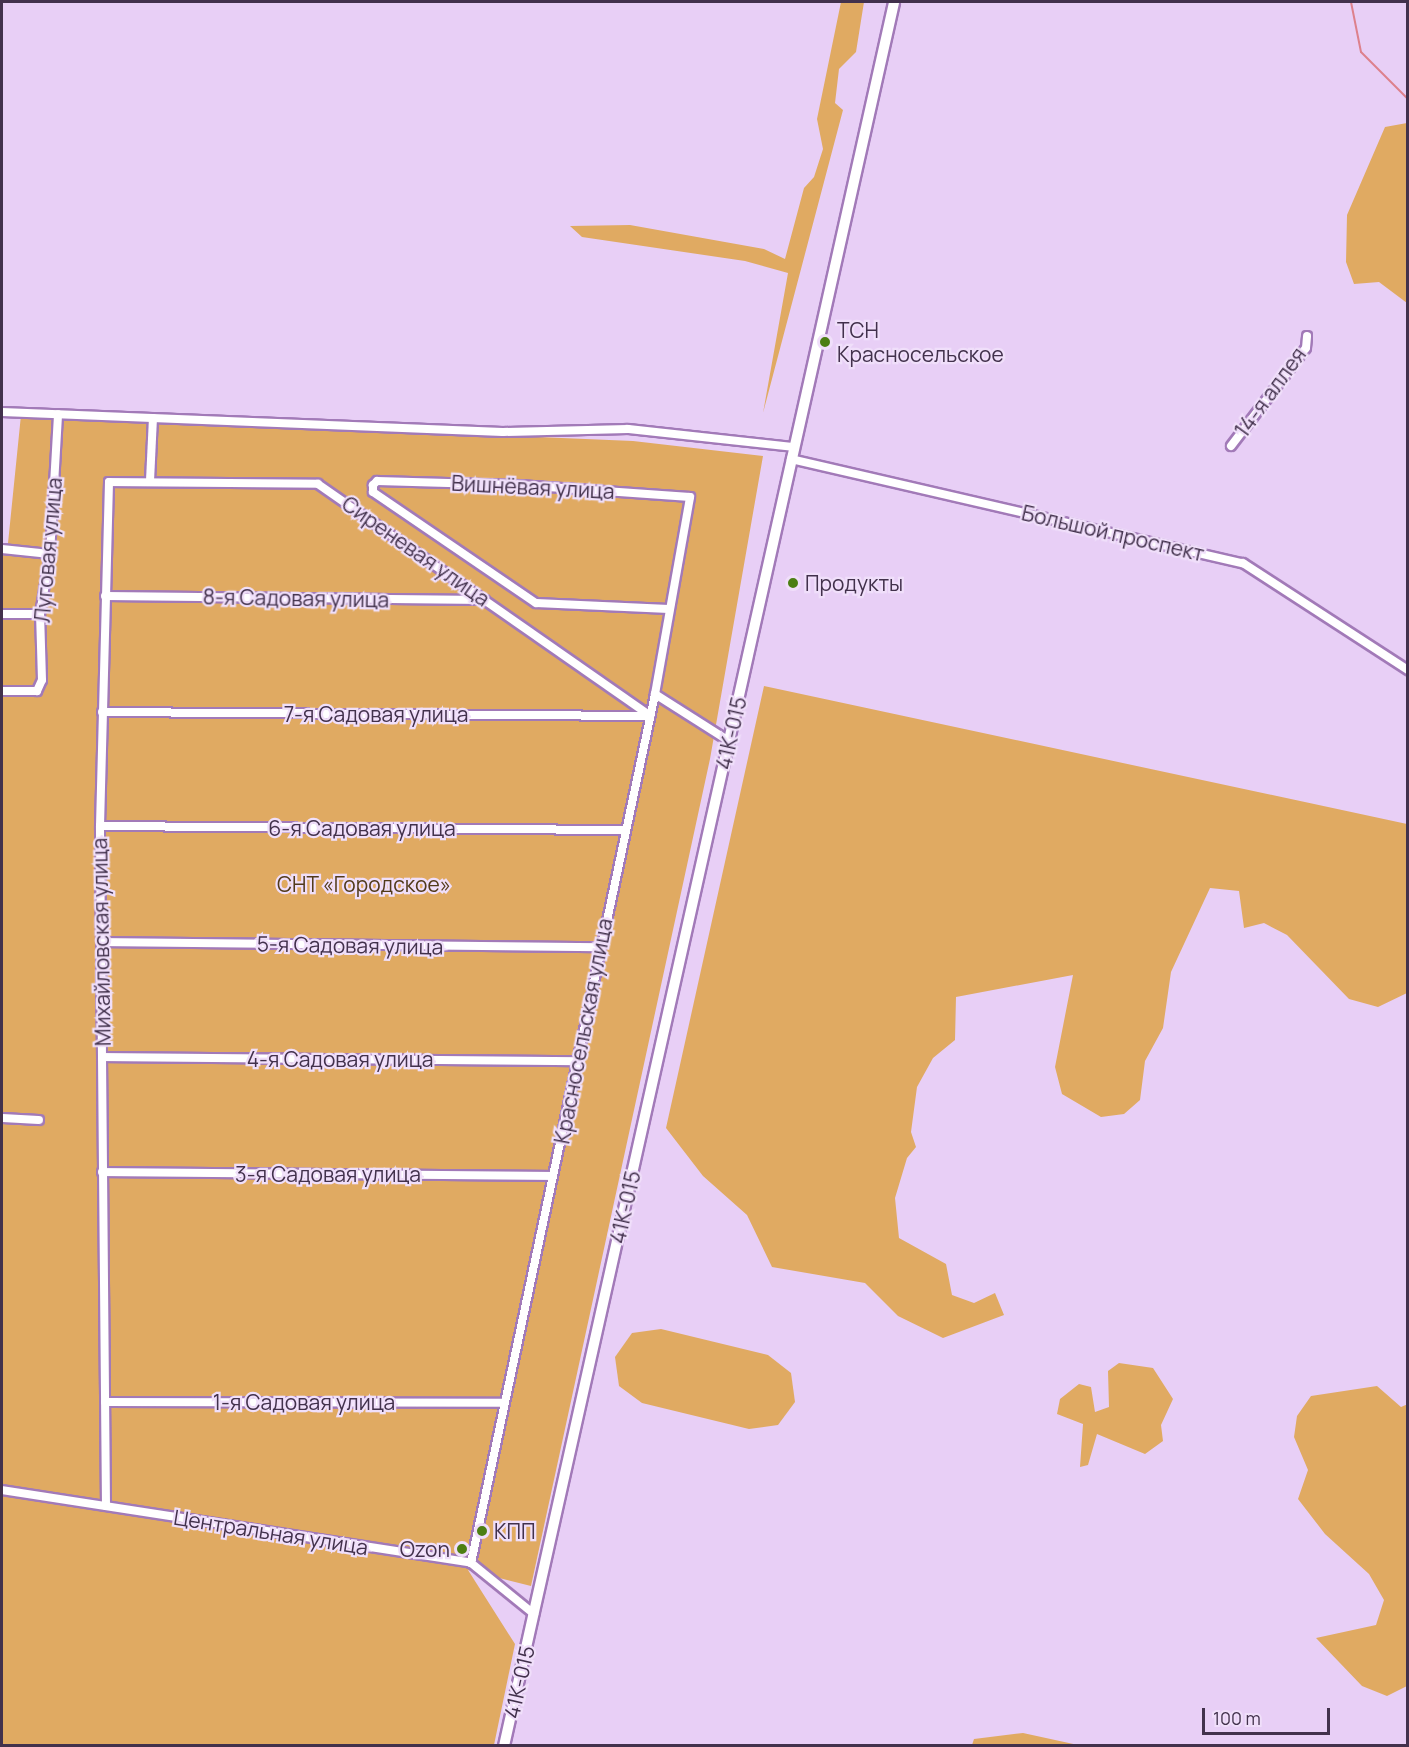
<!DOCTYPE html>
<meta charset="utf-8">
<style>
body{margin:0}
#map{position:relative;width:1409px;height:1747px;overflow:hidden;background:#e8cff6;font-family:Manrope,sans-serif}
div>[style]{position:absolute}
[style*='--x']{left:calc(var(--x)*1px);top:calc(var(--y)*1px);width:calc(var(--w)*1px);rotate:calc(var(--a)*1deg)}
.green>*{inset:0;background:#e0aa62}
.stream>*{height:2px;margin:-1px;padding:0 1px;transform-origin:1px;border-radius:1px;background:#dd818c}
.roads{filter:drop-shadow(2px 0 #a27ab8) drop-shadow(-2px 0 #a27ab8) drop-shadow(0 2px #a27ab8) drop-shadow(0 -2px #a27ab8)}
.street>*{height:8px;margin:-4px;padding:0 4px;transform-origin:4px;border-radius:4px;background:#fff}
.secondary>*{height:10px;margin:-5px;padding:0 5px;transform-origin:5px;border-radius:5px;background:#fff}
.dots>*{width:16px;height:16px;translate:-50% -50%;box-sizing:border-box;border:3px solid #f0dffa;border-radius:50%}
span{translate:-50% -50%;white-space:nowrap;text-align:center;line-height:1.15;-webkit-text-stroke:4.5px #f0dffa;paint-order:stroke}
.poi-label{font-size:21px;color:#42314c}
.left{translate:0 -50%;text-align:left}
.right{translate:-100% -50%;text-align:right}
.street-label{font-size:21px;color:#42314c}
.park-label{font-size:21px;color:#513a1a}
.frame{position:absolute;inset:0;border:3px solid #42314c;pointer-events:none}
.scale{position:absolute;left:1202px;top:1708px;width:128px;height:27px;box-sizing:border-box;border:3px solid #42314c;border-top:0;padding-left:8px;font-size:18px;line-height:21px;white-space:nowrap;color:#42314c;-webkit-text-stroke:4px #f0dffa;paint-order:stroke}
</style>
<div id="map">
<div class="green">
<i style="clip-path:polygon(841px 2px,864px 2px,856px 52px,839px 69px,835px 103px,843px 110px,763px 413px,788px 273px,745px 261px,582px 237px,570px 226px,630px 225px,764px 249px,785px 259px,804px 188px,814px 177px,823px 149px,817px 119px)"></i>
<i style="clip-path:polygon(1407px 123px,1408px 123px,1407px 303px,1379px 282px,1354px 284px,1346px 262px,1347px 215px,1385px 127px)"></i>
<i style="clip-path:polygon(21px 415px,633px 441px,763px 456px,710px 759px,531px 1586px,468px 1570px,515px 1644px,494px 1745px,2px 1746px,2px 554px,7px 553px)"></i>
<i style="clip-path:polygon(764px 686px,1407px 824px,1407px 993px,1378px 1007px,1349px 999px,1287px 935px,1264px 923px,1244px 928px,1239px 891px,1210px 888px,1171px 972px,1163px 1028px,1145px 1061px,1140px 1100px,1124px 1114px,1101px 1117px,1062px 1094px,1055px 1067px,1073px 975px,956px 997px,955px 1040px,933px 1058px,917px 1087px,911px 1132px,916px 1147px,907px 1158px,895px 1198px,899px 1238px,946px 1264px,952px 1295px,974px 1303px,995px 1293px,1004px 1315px,943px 1338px,898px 1316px,865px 1283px,772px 1267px,747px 1215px,703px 1176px,666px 1128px)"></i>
<i style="clip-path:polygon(661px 1329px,768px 1355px,791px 1373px,795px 1402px,778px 1425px,749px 1429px,642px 1403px,619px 1386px,615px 1357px,632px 1333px)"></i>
<i style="clip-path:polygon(1119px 1363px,1153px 1368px,1173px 1399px,1161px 1425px,1163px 1441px,1145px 1454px,1097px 1434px,1088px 1465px,1080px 1467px,1083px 1424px,1057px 1414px,1060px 1399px,1079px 1384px,1091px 1387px,1095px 1412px,1109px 1407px,1108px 1371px)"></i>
<i style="clip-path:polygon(1377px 1386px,1401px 1407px,1408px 1404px,1407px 1686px,1387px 1696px,1362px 1686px,1316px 1638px,1376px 1625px,1384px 1600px,1369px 1574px,1325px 1534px,1298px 1499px,1308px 1470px,1294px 1437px,1297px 1416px,1311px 1396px)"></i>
<i style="clip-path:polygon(1023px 1733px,1078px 1745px,972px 1745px,974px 1739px)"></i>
</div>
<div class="stream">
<i style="--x:1351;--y:2;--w:51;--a:78.7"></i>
<i style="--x:1361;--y:52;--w:66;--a:45"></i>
</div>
<div class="roads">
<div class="street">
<i style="--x:2;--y:412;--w:501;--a:2.29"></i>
<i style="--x:503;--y:432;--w:125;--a:-1.4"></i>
<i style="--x:628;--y:429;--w:166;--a:6.2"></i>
<i style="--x:1231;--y:446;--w:123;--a:-52.6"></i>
<i style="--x:1306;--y:348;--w:12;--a:-85"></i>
<i style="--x:791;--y:459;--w:464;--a:13"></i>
<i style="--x:1243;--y:563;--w:197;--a:33"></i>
<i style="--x:150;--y:481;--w:63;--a:-87.3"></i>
<i style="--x:2;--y:549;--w:48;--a:5.9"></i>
<i style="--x:105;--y:596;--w:380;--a:0.6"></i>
<i style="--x:2;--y:614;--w:38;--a:0"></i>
<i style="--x:2;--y:691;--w:35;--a:0"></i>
<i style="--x:37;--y:691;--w:12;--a:-66"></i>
<i style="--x:42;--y:680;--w:66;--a:-91.7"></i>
<i style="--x:40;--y:614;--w:61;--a:-80.5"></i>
<i style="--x:50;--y:554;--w:140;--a:-86.7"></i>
<i style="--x:655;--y:694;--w:88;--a:32.4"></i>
<i style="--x:102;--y:712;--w:546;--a:0.42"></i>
<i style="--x:100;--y:826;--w:525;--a:0.44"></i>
<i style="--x:101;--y:942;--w:497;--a:0.6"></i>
<i style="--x:102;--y:1057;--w:476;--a:0.5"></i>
<i style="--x:2;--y:1118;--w:37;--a:3"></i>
<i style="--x:102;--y:1172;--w:451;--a:0.5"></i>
<i style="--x:105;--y:1402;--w:398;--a:0.1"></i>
<i style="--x:2;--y:1490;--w:475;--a:8.8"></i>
<i style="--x:471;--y:1563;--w:81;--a:39"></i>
<i style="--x:106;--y:1506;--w:680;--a:-90.51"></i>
<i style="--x:100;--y:826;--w:344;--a:-88.5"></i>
<i style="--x:109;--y:482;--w:209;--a:0.5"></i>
<i style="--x:318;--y:484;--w:405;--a:34.9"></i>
<i style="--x:471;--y:1563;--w:888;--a:-78.04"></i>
<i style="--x:655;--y:694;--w:200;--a:-79.9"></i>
<i style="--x:690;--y:497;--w:171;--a:-176"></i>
<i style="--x:519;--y:485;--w:142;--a:-178.4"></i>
<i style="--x:377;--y:481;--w:6;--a:135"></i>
<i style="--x:373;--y:485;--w:7;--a:90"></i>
<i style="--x:373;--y:492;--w:197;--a:34.3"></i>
<i style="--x:536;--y:603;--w:133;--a:2.6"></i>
</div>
<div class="secondary">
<i style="--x:504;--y:1746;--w:1787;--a:-77.39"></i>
</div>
</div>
<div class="dots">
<i style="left:825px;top:342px;background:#4c7f13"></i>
<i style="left:793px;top:583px;background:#4c7f13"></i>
<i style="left:482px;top:1531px;background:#4c7f13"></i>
<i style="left:462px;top:1549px;background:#4c7f13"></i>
</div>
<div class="poi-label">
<span class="left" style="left:837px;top:342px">ТСН<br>Красносельское</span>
<span class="left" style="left:805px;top:583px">Продукты</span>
<span class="left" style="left:494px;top:1531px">КПП</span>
<span class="right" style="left:450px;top:1549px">Ozon</span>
</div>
<div class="street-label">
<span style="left:1270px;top:392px;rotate:-54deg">14-я аллея</span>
<span style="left:533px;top:487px;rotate:3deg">Вишнёвая улица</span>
<span style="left:1113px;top:533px;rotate:13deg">Большой проспект</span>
<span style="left:48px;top:550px;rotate:-85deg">Луговая улица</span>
<span style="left:416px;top:551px;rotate:35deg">Сиреневая улица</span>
<span style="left:296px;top:598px;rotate:1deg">8-я Садовая улица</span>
<span style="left:376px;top:714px">7-я Садовая улица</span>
<span style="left:731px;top:733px;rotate:-77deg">41К-015</span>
<span style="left:362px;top:828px">6-я Садовая улица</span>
<span style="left:101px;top:942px;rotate:-91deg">Михайловская улица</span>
<span style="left:350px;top:945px;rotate:1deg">5-я Садовая улица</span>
<span style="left:583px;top:1031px;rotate:-79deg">Красносельская улица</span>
<span style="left:340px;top:1059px">4-я Садовая улица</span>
<span style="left:328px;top:1174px">3-я Садовая улица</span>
<span style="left:625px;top:1207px;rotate:-77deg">41К-015</span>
<span style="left:304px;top:1402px">1-я Садовая улица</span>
<span style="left:271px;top:1532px;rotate:9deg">Центральная улица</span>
<span style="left:519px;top:1682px;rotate:-77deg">41К-015</span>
</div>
<div class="park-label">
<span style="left:364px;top:884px">СНТ «Городское»</span>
</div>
<div class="frame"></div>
<div class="scale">100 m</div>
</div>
